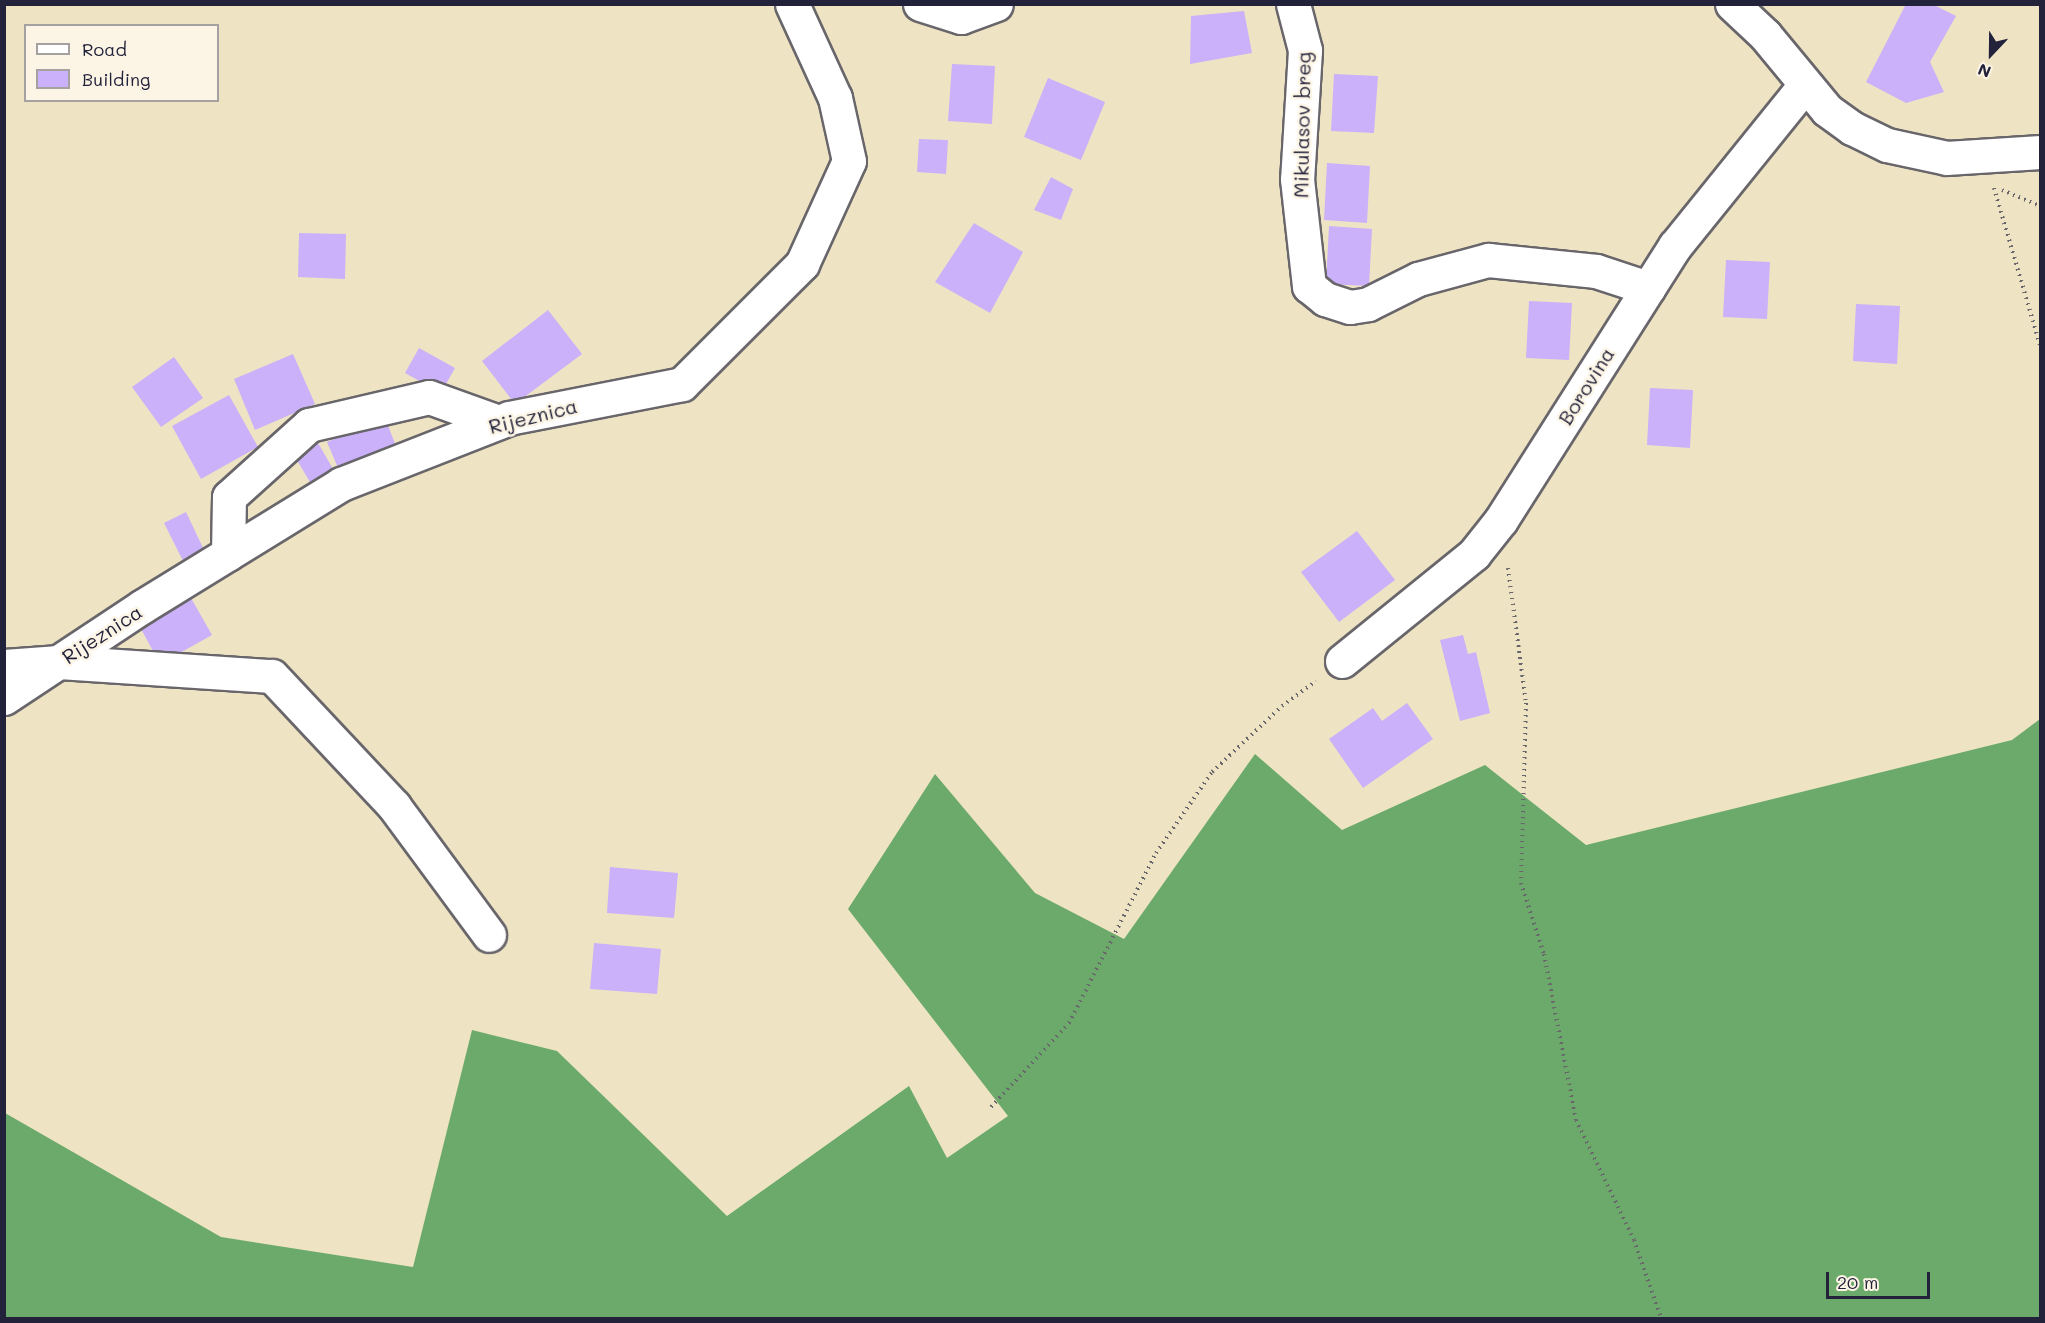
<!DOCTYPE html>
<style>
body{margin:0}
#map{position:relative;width:2045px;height:1323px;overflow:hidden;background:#eee4c4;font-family:Mali,sans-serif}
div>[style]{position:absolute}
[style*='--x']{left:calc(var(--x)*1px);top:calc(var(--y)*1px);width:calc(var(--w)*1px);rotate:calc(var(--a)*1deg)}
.forest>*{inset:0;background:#6caa6b}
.building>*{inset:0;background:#cab1f9}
.path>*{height:4px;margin-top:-2px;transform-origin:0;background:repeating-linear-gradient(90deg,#69666b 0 1.5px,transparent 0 6px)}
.roads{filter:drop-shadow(2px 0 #69666b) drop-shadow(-2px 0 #69666b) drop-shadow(0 2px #69666b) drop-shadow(0 -2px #69666b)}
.minor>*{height:33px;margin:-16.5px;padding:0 16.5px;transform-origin:16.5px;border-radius:16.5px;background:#fff}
span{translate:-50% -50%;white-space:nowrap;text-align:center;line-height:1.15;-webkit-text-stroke:5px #fcf5e5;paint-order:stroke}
.street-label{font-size:20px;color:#22223b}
.frame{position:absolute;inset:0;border:6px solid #22223b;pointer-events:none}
.legend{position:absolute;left:24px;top:24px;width:195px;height:78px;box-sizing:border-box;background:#fcf5e5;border:2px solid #a5a1a1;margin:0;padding:8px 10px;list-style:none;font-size:18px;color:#22223b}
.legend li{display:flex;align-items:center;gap:12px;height:30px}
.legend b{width:30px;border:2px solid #a5a1a1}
.north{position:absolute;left:1961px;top:24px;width:60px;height:60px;-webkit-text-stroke:4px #fcf5e5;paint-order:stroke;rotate:202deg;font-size:16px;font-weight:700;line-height:24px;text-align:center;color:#22223b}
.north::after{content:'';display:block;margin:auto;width:21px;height:27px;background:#22223b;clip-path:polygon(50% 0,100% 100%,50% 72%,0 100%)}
.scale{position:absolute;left:1826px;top:1272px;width:104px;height:27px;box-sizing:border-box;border:3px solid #22223b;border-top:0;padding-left:8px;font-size:18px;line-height:21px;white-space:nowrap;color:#22223b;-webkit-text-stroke:4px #fcf5e5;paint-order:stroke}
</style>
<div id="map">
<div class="forest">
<i style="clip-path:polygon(2040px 719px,2040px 1318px,5px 1318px,5px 1113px,221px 1237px,413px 1267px,472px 1030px,557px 1051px,727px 1216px,909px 1086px,947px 1158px,1008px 1116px,848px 909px,935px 774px,1035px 893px,1124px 939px,1255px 754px,1342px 830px,1485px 765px,1586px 845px,2012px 740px)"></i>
</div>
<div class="building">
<i style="clip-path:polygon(1906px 4px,1932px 4px,1956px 16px,1930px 62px,1944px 92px,1906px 103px,1866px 82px)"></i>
<i style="clip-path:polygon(1244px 11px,1252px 53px,1190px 64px,1191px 16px)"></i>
<i style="clip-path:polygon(952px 64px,995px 66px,992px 124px,948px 121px)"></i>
<i style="clip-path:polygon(1334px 74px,1378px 76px,1374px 133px,1331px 131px)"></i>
<i style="clip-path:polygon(1048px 78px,1105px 102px,1081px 160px,1024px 137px)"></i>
<i style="clip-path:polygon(919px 139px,948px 140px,946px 174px,917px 172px)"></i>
<i style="clip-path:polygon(1327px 163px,1370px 166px,1367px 223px,1324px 220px)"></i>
<i style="clip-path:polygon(1051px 177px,1073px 189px,1061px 220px,1034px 210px)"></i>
<i style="clip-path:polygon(974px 223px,1023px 252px,990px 313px,935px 282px)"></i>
<i style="clip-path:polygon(1329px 226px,1372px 229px,1369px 286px,1326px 284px)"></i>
<i style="clip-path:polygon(299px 233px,346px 234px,345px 279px,298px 277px)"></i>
<i style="clip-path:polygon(1726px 260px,1770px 262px,1767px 319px,1723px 317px)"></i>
<i style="clip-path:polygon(1529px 301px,1572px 303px,1569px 360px,1526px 358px)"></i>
<i style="clip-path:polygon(1856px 304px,1900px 306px,1897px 364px,1853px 361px)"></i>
<i style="clip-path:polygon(548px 310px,582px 354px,515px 404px,482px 361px)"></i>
<i style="clip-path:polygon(419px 348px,455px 368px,441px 393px,405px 373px)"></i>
<i style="clip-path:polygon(293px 354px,315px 404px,255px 430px,234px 379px)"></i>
<i style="clip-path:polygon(174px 357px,203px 398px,161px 427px,132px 387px)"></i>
<i style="clip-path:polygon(1650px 388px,1693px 390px,1690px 448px,1647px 445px)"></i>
<i style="clip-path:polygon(229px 395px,258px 447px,201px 479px,172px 426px)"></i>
<i style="clip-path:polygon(385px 418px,398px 451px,341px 475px,327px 442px)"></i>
<i style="clip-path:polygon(314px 436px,340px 481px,317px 494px,291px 450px)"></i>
<i style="clip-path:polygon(186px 512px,205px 552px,185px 565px,164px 523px)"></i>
<i style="clip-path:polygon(1357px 531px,1395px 580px,1339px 622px,1301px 572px)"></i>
<i style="clip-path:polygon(191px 598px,212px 635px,160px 664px,140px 627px)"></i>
<i style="clip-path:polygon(1463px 635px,1468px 654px,1476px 652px,1490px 713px,1460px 721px,1440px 640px)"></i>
<i style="clip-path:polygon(1407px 703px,1433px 739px,1363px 788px,1329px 739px,1373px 708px,1382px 721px)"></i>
<i style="clip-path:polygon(610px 867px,678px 873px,674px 918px,607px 913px)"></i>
<i style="clip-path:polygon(594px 943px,661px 949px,657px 994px,590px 989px)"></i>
</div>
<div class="path">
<i style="--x:1994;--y:188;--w:164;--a:73.7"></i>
<i style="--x:2002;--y:190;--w:41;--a:22.8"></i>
<i style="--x:1508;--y:568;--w:136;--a:82.4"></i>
<i style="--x:1526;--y:703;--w:180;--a:91.6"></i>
<i style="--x:1521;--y:883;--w:75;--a:72.1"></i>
<i style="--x:1544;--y:954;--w:169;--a:79.1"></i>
<i style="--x:1576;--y:1120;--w:133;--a:64.2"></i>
<i style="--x:1634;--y:1240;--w:83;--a:70.9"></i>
<i style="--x:991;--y:1107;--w:115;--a:-47.1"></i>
<i style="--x:1069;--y:1023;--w:191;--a:-62.9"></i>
<i style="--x:1156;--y:853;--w:98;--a:-55.3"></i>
<i style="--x:1212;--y:772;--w:96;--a:-43.3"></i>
<i style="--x:1282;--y:706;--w:42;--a:-36.3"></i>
</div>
<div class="roads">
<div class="minor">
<i style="--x:920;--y:4;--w:43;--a:17.6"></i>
<i style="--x:961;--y:17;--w:37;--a:-20"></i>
<i style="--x:1293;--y:4;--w:48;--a:75.4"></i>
<i style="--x:1305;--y:50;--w:129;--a:93.5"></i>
<i style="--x:1297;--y:179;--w:108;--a:83.6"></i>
<i style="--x:1309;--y:286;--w:21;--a:39"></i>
<i style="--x:1325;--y:299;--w:26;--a:18"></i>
<i style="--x:1350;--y:307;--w:18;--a:-9"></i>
<i style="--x:1368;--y:304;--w:56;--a:-26.6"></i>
<i style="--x:1418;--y:279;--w:73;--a:-15.2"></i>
<i style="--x:1488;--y:260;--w:109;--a:5.8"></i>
<i style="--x:1596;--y:271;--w:55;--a:18.1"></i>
<i style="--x:1732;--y:4;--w:45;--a:43.2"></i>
<i style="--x:1765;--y:35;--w:97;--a:50.4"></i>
<i style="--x:1827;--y:110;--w:31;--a:36"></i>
<i style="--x:1852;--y:128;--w:39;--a:26"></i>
<i style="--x:1887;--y:145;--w:61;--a:12.2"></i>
<i style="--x:1947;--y:158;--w:93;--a:-3.7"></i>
<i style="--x:228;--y:554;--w:57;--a:-89"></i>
<i style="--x:229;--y:497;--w:108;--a:-42"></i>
<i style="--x:309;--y:425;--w:123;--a:-13.1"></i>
<i style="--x:429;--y:397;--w:74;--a:19.7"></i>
<i style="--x:1342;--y:661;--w:170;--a:-39"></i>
<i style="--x:1474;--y:554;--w:43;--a:-51.5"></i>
<i style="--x:1501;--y:520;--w:325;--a:-57.6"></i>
<i style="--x:1675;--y:246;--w:206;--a:-51.1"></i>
<i style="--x:4;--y:666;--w:55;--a:-4.2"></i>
<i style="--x:59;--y:662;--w:213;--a:3.8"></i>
<i style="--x:272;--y:676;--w:178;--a:46.8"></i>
<i style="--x:394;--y:806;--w:160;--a:53.6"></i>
<i style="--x:4;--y:698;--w:167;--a:-33.5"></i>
<i style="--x:143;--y:606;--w:233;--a:-31.6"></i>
<i style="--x:341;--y:484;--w:180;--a:-21.4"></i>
<i style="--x:509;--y:418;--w:176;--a:-11.1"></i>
<i style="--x:682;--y:384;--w:170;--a:-45"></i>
<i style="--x:802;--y:264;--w:113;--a:-65.5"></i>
<i style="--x:849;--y:161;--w:65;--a:-102.5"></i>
<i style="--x:835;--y:98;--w:103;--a:-114.6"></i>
</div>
</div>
<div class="street-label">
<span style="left:1302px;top:125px;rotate:-89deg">Mikulasov breg</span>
<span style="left:1586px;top:386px;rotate:-58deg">Borovina</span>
<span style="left:533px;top:416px;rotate:-14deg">Rijeznica</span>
<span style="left:102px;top:634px;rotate:-33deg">Rijeznica</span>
</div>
<div class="frame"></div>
<ul class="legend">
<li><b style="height:8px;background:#fff"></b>Road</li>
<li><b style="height:16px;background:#cab1f9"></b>Building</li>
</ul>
<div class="north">N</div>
<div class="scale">20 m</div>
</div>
